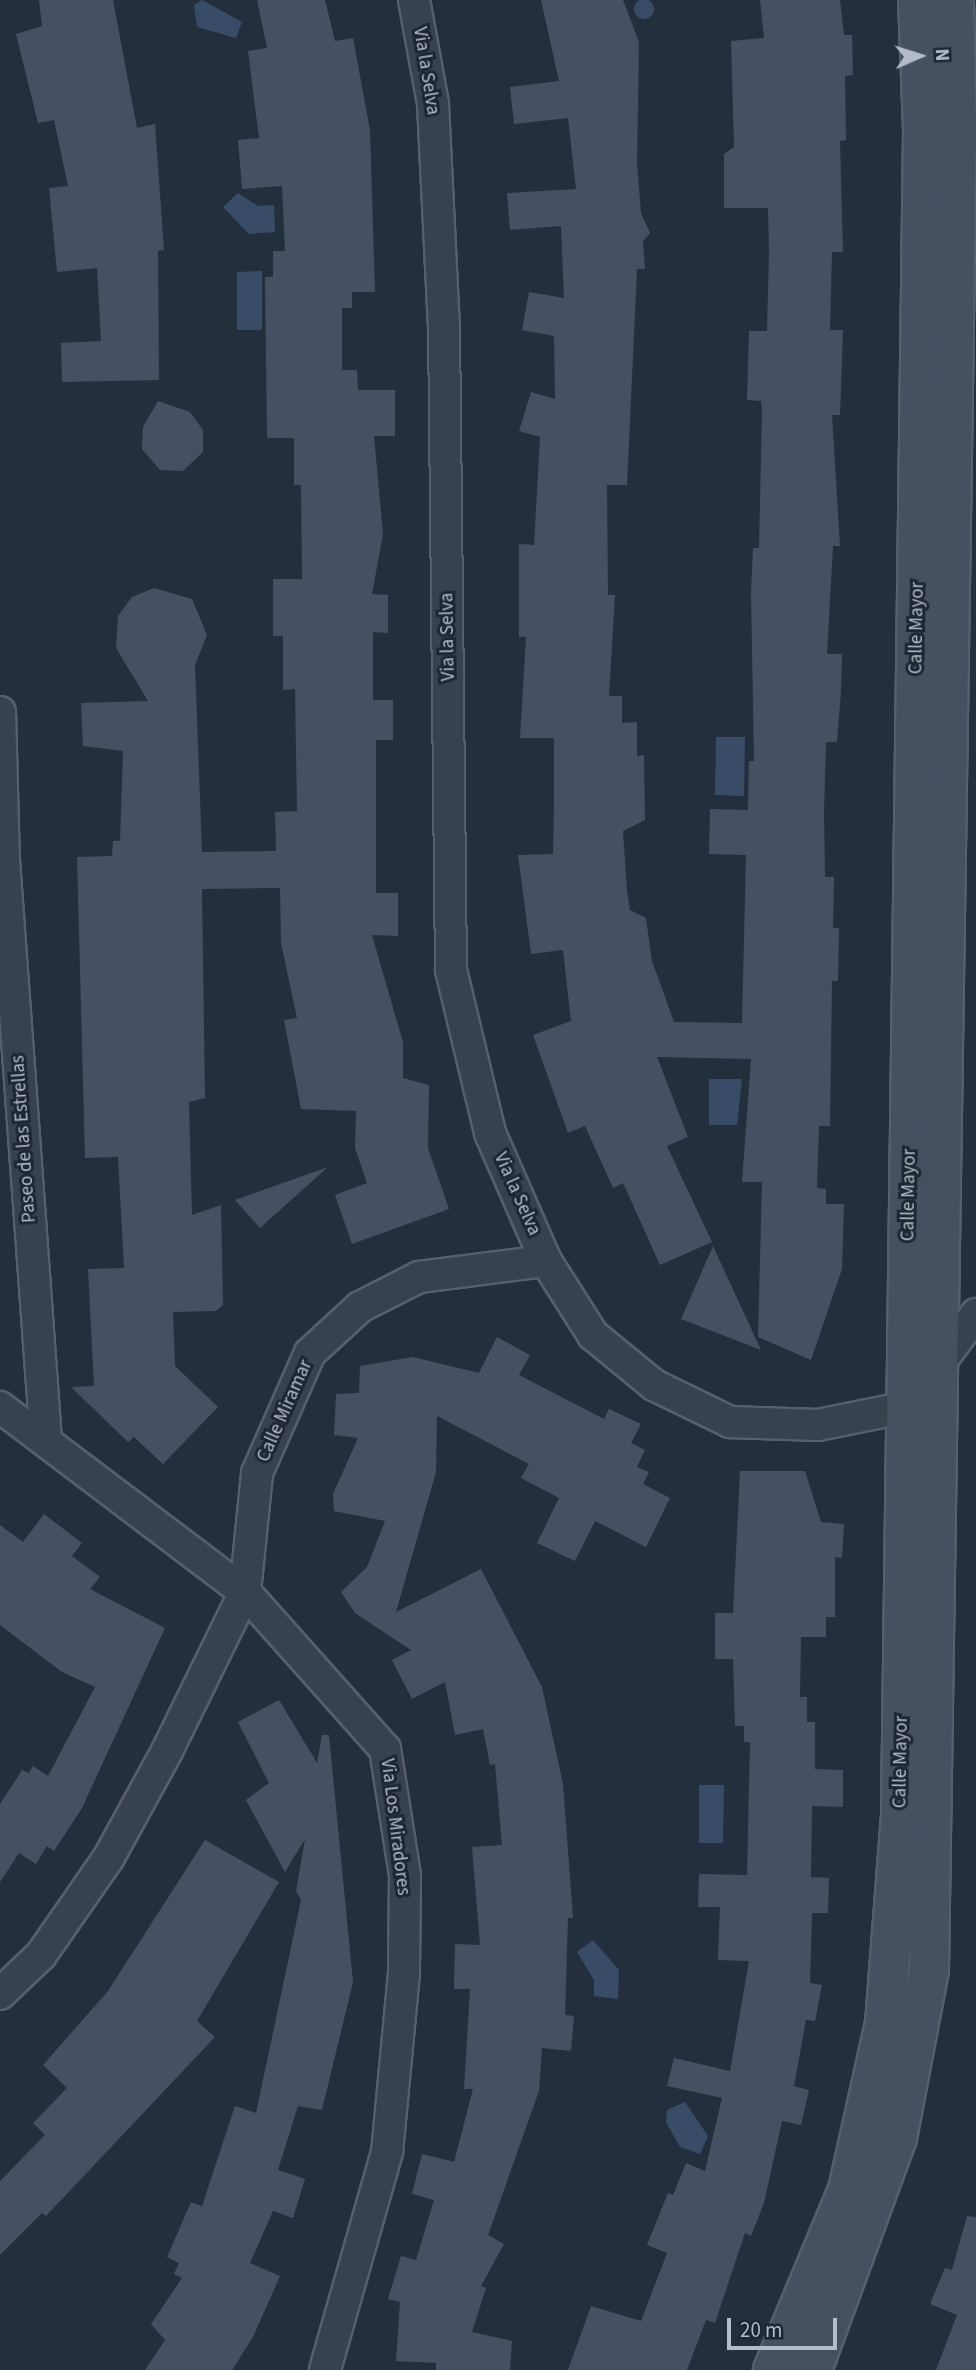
<!DOCTYPE html>
<style>
body{margin:0}
#map{position:relative;width:976px;height:2370px;overflow:hidden;background:#242f3e;font-family:"Source Sans 3",sans-serif}
div>[style]{position:absolute}
[style*='--x']{left:calc(var(--x)*1px);top:calc(var(--y)*1px);width:calc(var(--w)*1px);rotate:calc(var(--a)*1deg)}
.water>*{inset:0;background:#394c67}
.round{border-radius:50%}
.building>*{inset:0;background:#455162}
.roads{filter:drop-shadow(2px 0 #565f6c) drop-shadow(-2px 0 #565f6c) drop-shadow(0 2px #565f6c) drop-shadow(0 -2px #565f6c)}
.street>*{height:30px;margin:-15px;padding:0 15px;transform-origin:15px;border-radius:15px;background:#38414e}
.secondary>*{height:38px;margin:-19px;padding:0 19px;transform-origin:19px;border-radius:19px;background:#465061}
span{translate:-50% -50%;white-space:nowrap;text-align:center;line-height:1.15;-webkit-text-stroke:6px #1d2633;paint-order:stroke}
.street-label{font-size:19px;color:#b4bcc9}
.north{position:absolute;left:885px;top:21px;width:70px;height:70px;-webkit-text-stroke:5px #1d2633;paint-order:stroke;rotate:87deg;font-size:19px;font-weight:700;line-height:28px;text-align:center;color:#b4bcc9}
.north::after{content:'';display:block;margin:auto;width:24px;height:32px;background:#b4bcc9;clip-path:polygon(50% 0,100% 100%,50% 72%,0 100%)}
.scale{position:absolute;left:727px;top:2318px;width:110px;height:32px;box-sizing:border-box;border:4px solid #b4bcc9;border-top:0;padding-left:9px;font-size:21px;line-height:24px;white-space:nowrap;color:#b4bcc9;-webkit-text-stroke:5px #1d2633;paint-order:stroke}
</style>
<div id="map">
<div class="water">
<i class="round" style="left:634px;top:-1px;width:20px;height:20px"></i>
<i style="clip-path:polygon(202px 0,242px 22px,236px 38px,197px 27px,194px 5px)"></i>
<i style="clip-path:polygon(238px 193px,258px 206px,274px 205px,275px 232px,249px 234px,223px 207px)"></i>
<i style="clip-path:polygon(262px 271px,262px 330px,237px 330px,237px 272px)"></i>
<i style="clip-path:polygon(716px 737px,745px 737px,744px 796px,715px 795px)"></i>
<i style="clip-path:polygon(709px 1079px,742px 1079px,737px 1125px,709px 1125px)"></i>
<i style="clip-path:polygon(699px 1785px,724px 1785px,723px 1843px,699px 1843px)"></i>
<i style="clip-path:polygon(593px 1940px,619px 1970px,618px 1999px,594px 1996px,594px 1980px,577px 1952px)"></i>
<i style="clip-path:polygon(685px 2102px,708px 2136px,700px 2154px,680px 2147px,666px 2122px,667px 2110px)"></i>
</div>
<div class="building">
<i style="clip-path:polygon(39px 0,113px 0,137px 128px,155px 124px,164px 250px,158px 251px,159px 380px,62px 382px,61px 343px,101px 341px,97px 268px,57px 272px,49px 188px,68px 186px,54px 120px,38px 123px,16px 34px,42px 26px)"></i>
<i style="clip-path:polygon(257px 0,325px 0,335px 41px,353px 38px,370px 130px,375px 292px,352px 292px,352px 308px,342px 308px,342px 370px,357px 370px,358px 390px,395px 390px,395px 436px,374px 436px,383px 534px,372px 594px,388px 595px,388px 633px,373px 632px,373px 700px,393px 700px,393px 740px,376px 740px,376px 893px,398px 893px,398px 936px,372px 935px,403px 1042px,403px 1078px,429px 1085px,428px 1148px,449px 1209px,352px 1244px,335px 1195px,367px 1183px,355px 1148px,356px 1111px,301px 1109px,284px 1020px,297px 1018px,281px 943px,280px 888px,202px 889px,205px 1098px,189px 1102px,192px 1215px,221px 1205px,223px 1305px,216px 1311px,173px 1312px,175px 1366px,218px 1407px,163px 1464px,134px 1437px,128px 1442px,71px 1387px,94px 1386px,88px 1269px,124px 1268px,118px 1157px,85px 1158px,77px 857px,112px 856px,113px 841px,120px 841px,123px 751px,83px 746px,81px 703px,148px 701px,116px 648px,118px 616px,132px 597px,154px 588px,192px 599px,207px 635px,195px 665px,202px 852px,276px 851px,275px 812px,297px 811px,295px 689px,283px 690px,283px 636px,273px 636px,273px 579px,302px 579px,301px 485px,294px 485px,294px 438px,267px 438px,265px 277px,273px 277px,273px 251px,285px 251px,282px 186px,242px 189px,238px 140px,259px 138px,248px 51px,267px 48px)"></i>
<i style="clip-path:polygon(541px 0,623px 0,639px 42px,637px 163px,641px 213px,650px 233px,643px 241px,645px 269px,637px 269px,627px 485px,607px 485px,608px 595px,615px 595px,609px 696px,622px 696px,622px 723px,637px 722px,637px 756px,644px 755px,645px 820px,623px 831px,627px 891px,630px 910px,646px 918px,652px 961px,674px 1022px,742px 1023px,746px 855px,709px 854px,710px 809px,748px 810px,749px 761px,754px 761px,751px 593px,753px 548px,759px 548px,762px 410px,761px 401px,747px 400px,749px 331px,767px 331px,769px 252px,768px 208px,724px 208px,724px 154px,734px 147px,731px 41px,764px 38px,760px 0,840px 0,844px 35px,852px 35px,853px 75px,845px 76px,846px 140px,840px 141px,843px 252px,832px 252px,830px 330px,843px 330px,840px 415px,832px 415px,840px 546px,833px 546px,827px 654px,842px 654px,841px 691px,837px 742px,826px 742px,824px 812px,825px 877px,834px 877px,833px 928px,839px 928px,838px 981px,832px 981px,830px 1126px,819px 1126px,817px 1188px,826px 1189px,826px 1204px,844px 1204px,842px 1269px,811px 1360px,758px 1337px,762px 1182px,742px 1182px,751px 1059px,657px 1057px,688px 1137px,667px 1146px,712px 1242px,660px 1265px,623px 1183px,613px 1188px,585px 1126px,568px 1133px,533px 1035px,571px 1021px,563px 950px,531px 954px,518px 855px,553px 854px,554px 803px,554px 738px,520px 738px,526px 637px,519px 637px,519px 544px,534px 545px,540px 437px,519px 431px,531px 392px,555px 399px,554px 336px,522px 330px,529px 292px,564px 298px,561px 226px,510px 230px,507px 193px,576px 189px,568px 118px,514px 124px,510px 87px,559px 81px)"></i>
<i style="clip-path:polygon(158px 401px,190px 412px,203px 430px,203px 452px,183px 471px,160px 470px,142px 449px,143px 427px)"></i>
<i style="clip-path:polygon(328px 1167px,260px 1228px,235px 1200px)"></i>
<i style="clip-path:polygon(713px 1246px,761px 1350px,681px 1319px)"></i>
<i style="clip-path:polygon(497px 1337px,530px 1355px,519px 1375px,604px 1419px,609px 1409px,641px 1424px,631px 1443px,645px 1450px,637px 1467px,649px 1472px,643px 1484px,670px 1498px,646px 1547px,595px 1521px,575px 1561px,537px 1543px,559px 1498px,521px 1478px,529px 1464px,437px 1416px,436px 1472px,396px 1612px,481px 1569px,542px 1687px,563px 1784px,573px 1918px,568px 1918px,565px 2015px,574px 2016px,571px 2051px,542px 2048px,539px 2091px,488px 2235px,504px 2244px,481px 2286px,486px 2288px,472px 2332px,512px 2341px,510px 2370px,436px 2370px,436px 2363px,396px 2361px,400px 2302px,388px 2299px,401px 2256px,416px 2260px,434px 2200px,412px 2194px,422px 2154px,454px 2162px,473px 2089px,464px 2089px,470px 1989px,454px 1989px,455px 1944px,480px 1945px,472px 1847px,502px 1845px,495px 1764px,490px 1765px,483px 1729px,455px 1735px,445px 1682px,412px 1699px,392px 1660px,411px 1650px,355px 1613px,341px 1592px,367px 1567px,385px 1521px,334px 1511px,333px 1494px,358px 1438px,334px 1435px,336px 1394px,359px 1393px,360px 1366px,413px 1357px,479px 1373px)"></i>
<i style="clip-path:polygon(740px 1471px,805px 1471px,821px 1522px,844px 1524px,842px 1558px,835px 1557px,835px 1617px,826px 1617px,826px 1637px,801px 1637px,800px 1697px,807px 1697px,807px 1722px,815px 1722px,815px 1769px,843px 1770px,843px 1807px,812px 1806px,811px 1877px,829px 1878px,828px 1913px,812px 1913px,810px 1983px,822px 1985px,815px 2021px,806px 2020px,794px 2086px,809px 2090px,801px 2125px,782px 2121px,764px 2203px,751px 2236px,745px 2233px,715px 2323px,706px 2320px,687px 2370px,568px 2370px,591px 2306px,641px 2321px,667px 2253px,647px 2245px,668px 2193px,673px 2195px,686px 2163px,705px 2171px,722px 2098px,667px 2086px,674px 2058px,730px 2071px,749px 1961px,718px 1960px,720px 1907px,698px 1907px,699px 1874px,747px 1875px,750px 1742px,744px 1742px,744px 1726px,735px 1726px,733px 1659px,715px 1659px,715px 1613px,733px 1613px)"></i>
<i style="clip-path:polygon(44px 1514px,82px 1543px,72px 1556px,100px 1577px,90px 1589px,165px 1628px,82px 1808px,54px 1851px,47px 1846px,36px 1864px,19px 1853px,0 1882px,0 1804px,22px 1770px,29px 1773px,33px 1766px,48px 1776px,95px 1687px,62px 1672px,0 1625px,0 1525px,23px 1542px)"></i>
<i style="clip-path:polygon(279px 1700px,317px 1763px,322px 1735px,329px 1735px,353px 1982px,322px 2110px,298px 2106px,278px 2170px,305px 2179px,293px 2218px,273px 2211px,250px 2263px,280px 2276px,253px 2337px,232px 2370px,145px 2370px,165px 2340px,151px 2324px,182px 2278px,174px 2274px,179px 2263px,167px 2257px,191px 2202px,202px 2206px,235px 2106px,256px 2113px,301px 1900px,296px 1891px,305px 1839px,285px 1872px,246px 1800px,269px 1783px,238px 1722px)"></i>
<i style="clip-path:polygon(205px 1840px,279px 1882px,197px 2021px,215px 2037px,46px 2216px,42px 2213px,0 2255px,0 2181px,45px 2135px,33px 2123px,67px 2088px,43px 2065px,108px 1991px)"></i>
<i style="clip-path:polygon(967px 2216px,976px 2217px,976px 2370px,936px 2370px,957px 2315px,930px 2304px,945px 2268px,952px 2270px)"></i>
</div>
<div class="roads">
<div class="street">
<i style="--x:414;--y:0;--w:106;--a:79.6"></i>
<i style="--x:433;--y:104;--w:221;--a:87.2"></i>
<i style="--x:444;--y:325;--w:645;--a:89.38"></i>
<i style="--x:451;--y:970;--w:168;--a:76.5"></i>
<i style="--x:490;--y:1133;--w:140;--a:66.4"></i>
<i style="--x:0;--y:712;--w:148;--a:88.5"></i>
<i style="--x:4;--y:860;--w:582;--a:85.86"></i>
<i style="--x:0;--y:1407;--w:307;--a:37.1"></i>
<i style="--x:245;--y:1592;--w:210;--a:48.3"></i>
<i style="--x:385;--y:1749;--w:128;--a:81"></i>
<i style="--x:405;--y:1875;--w:98;--a:90.6"></i>
<i style="--x:404;--y:1973;--w:180;--a:95.4"></i>
<i style="--x:387;--y:2152;--w:227;--a:105.9"></i>
<i style="--x:0;--y:1994;--w:57;--a:-43.6"></i>
<i style="--x:41;--y:1955;--w:119;--a:-55.2"></i>
<i style="--x:109;--y:1857;--w:121;--a:-61.3"></i>
<i style="--x:167;--y:1751;--w:177;--a:-63.9"></i>
<i style="--x:245;--y:1592;--w:120;--a:-84.2"></i>
<i style="--x:257;--y:1473;--w:131;--a:-66.2"></i>
<i style="--x:310;--y:1353;--w:68;--a:-42.6"></i>
<i style="--x:360;--y:1307;--w:66;--a:-27"></i>
<i style="--x:419;--y:1277;--w:128;--a:-7.2"></i>
<i style="--x:546;--y:1261;--w:88;--a:57.6"></i>
<i style="--x:593;--y:1335;--w:79;--a:39.3"></i>
<i style="--x:654;--y:1385;--w:85;--a:26"></i>
<i style="--x:730;--y:1422;--w:88;--a:2"></i>
<i style="--x:818;--y:1425;--w:91;--a:-11.4"></i>
<i style="--x:907;--y:1407;--w:116;--a:-53.4"></i>
</div>
<div class="secondary">
<i style="--x:773;--y:2370;--w:195;--a:-67.4"></i>
<i style="--x:848;--y:2190;--w:171;--a:-77.5"></i>
<i style="--x:885;--y:2023;--w:211;--a:-85.6"></i>
<i style="--x:901;--y:1813;--w:1683;--a:-89.25"></i>
<i style="--x:923;--y:130;--w:130;--a:-92.2"></i>
<i style="--x:812;--y:2370;--w:247;--a:-69.9"></i>
<i style="--x:897;--y:2138;--w:171;--a:-79.2"></i>
<i style="--x:929;--y:1970;--w:1839;--a:-89.13"></i>
<i style="--x:957;--y:131;--w:131;--a:-91.3"></i>
</div>
</div>
<div class="street-label">
<span style="left:426px;top:71px;rotate:81deg">Via la Selva</span>
<span style="left:917px;top:628px;rotate:-89deg">Calle Mayor</span>
<span style="left:448px;top:637px;rotate:-91deg">Via la Selva</span>
<span style="left:24px;top:1139px;rotate:-94deg">Paseo de las Estrellas</span>
<span style="left:517px;top:1194px;rotate:66deg">Via la Selva</span>
<span style="left:909px;top:1195px;rotate:-89deg">Calle Mayor</span>
<span style="left:285px;top:1411px;rotate:-66deg">Calle Miramar</span>
<span style="left:901px;top:1762px;rotate:-89deg">Calle Mayor</span>
<span style="left:395px;top:1827px;rotate:83deg">Via Los Miradores</span>
</div>
<div class="north">N</div>
<div class="scale">20 m</div>
</div>
